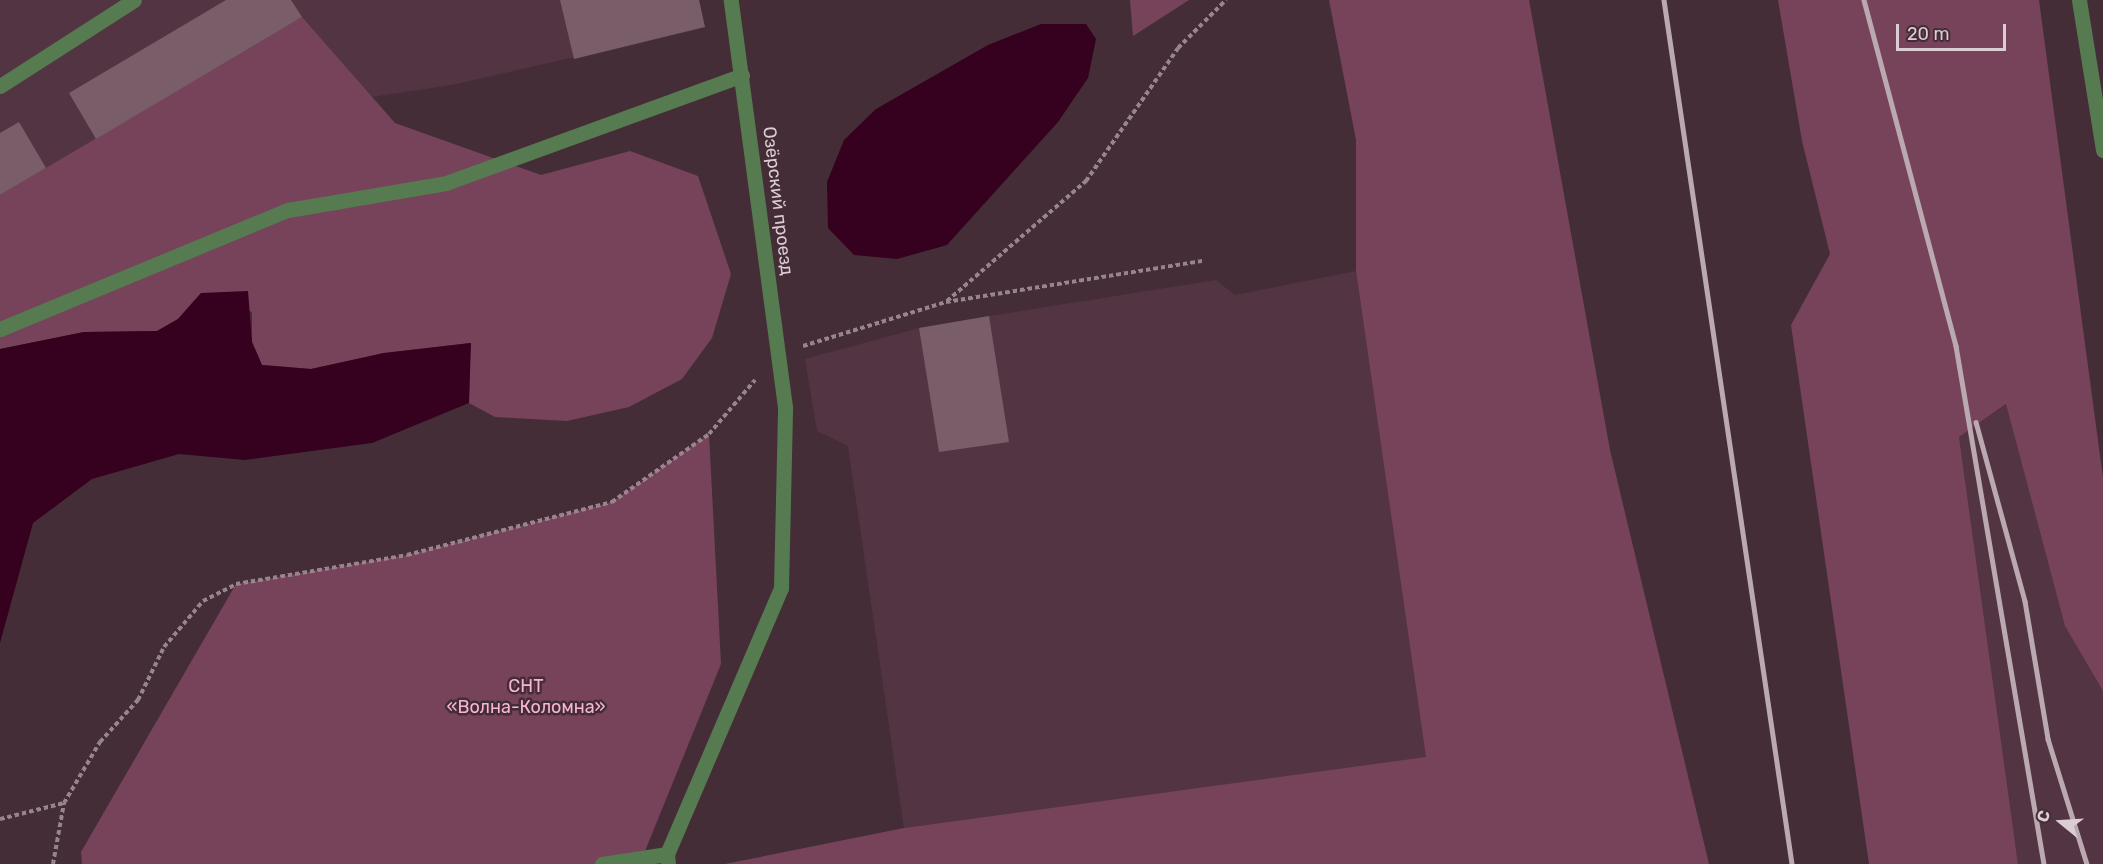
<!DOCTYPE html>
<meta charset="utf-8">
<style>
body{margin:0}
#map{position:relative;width:2103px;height:864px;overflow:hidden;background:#452d37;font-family:Rubik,sans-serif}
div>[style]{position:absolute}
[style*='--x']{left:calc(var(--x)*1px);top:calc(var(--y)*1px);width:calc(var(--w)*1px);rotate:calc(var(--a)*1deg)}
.built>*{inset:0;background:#533442}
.green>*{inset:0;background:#76435a}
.water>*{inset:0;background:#35011f}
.building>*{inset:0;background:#795d69}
.path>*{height:4px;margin-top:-2px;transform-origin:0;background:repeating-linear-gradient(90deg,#97848c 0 4.5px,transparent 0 7.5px)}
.minor>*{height:15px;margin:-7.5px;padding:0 7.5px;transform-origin:7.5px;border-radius:7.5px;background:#567b51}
.rail>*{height:4.5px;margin:-2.25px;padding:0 2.25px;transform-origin:2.25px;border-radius:2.25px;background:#bba9b1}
span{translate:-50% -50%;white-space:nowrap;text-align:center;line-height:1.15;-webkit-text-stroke:5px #452d37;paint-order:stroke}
.street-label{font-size:18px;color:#dcccd3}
.park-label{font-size:18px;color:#f7b5d2}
.north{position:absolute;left:2031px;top:792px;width:60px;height:60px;-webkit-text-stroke:4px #452d37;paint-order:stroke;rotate:288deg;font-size:16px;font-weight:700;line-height:24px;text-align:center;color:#dcccd3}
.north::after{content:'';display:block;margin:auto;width:21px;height:27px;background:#dcccd3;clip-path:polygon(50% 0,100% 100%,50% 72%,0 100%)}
.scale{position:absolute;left:1896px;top:24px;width:110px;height:27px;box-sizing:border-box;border:3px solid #dcccd3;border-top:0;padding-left:8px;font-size:18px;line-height:21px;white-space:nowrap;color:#dcccd3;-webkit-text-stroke:4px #452d37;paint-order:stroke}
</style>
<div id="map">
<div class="built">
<i style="clip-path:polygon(0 0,699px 0,705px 27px,452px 85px,371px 97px,302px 18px,0 195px)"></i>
<i style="clip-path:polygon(1356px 271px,1427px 758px,904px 828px,848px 446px,817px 431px,805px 359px,919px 328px,989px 316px,1216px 280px,1235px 295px)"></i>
<i style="clip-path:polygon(2007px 404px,2065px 625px,2103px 691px,2103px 864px,2018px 864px,1959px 437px)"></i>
</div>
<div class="green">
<i style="clip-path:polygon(1130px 0,1189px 0,1133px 36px)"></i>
<i style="clip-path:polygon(1329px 0,1529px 0,1610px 450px,1709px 864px,725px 864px,904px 828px,1426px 757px,1356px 271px,1356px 140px)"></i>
<i style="clip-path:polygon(1778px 0,2039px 0,2103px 478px,2103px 691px,2065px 626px,2006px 404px,1959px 437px,2018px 864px,1869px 864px,1791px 325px,1830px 254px,1802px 141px)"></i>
<i style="clip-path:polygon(302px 17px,395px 123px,541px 175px,630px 151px,698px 176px,731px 274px,712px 338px,682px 379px,629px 407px,567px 421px,495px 417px,469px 403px,470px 343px,384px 353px,311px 369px,262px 365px,252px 342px,252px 312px,201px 293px,178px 319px,157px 331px,84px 332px,0 349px,0 195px)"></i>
<i style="clip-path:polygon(709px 434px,721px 664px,641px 861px,650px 864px,82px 864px,81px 852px,236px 584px,407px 555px,612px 502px)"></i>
</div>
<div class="water">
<i style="clip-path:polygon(1041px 24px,1086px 24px,1096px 39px,1088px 78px,1058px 122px,947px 245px,897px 259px,854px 255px,828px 228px,827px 182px,844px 140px,876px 109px,988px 45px)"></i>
<i style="clip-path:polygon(248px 291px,252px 342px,262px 365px,311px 369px,384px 353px,471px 343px,469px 403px,372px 443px,245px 460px,179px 454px,92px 479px,33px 523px,0 643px,0 349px,84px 332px,157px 331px,178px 319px,201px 293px)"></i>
</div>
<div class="building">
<i style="clip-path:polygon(226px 0,291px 0,302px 17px,96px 139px,69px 93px)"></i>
<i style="clip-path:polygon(560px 0,699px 0,705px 27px,574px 59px)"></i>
<i style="clip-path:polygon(19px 122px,46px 168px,0 195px,0 133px)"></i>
<i style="clip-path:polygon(989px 316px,1009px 442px,939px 452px,919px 328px)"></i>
</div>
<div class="path">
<i style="--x:947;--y:301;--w:184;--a:-40.8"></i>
<i style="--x:1086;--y:181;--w:162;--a:-55.3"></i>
<i style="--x:1178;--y:48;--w:68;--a:-45"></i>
<i style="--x:803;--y:346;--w:150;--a:-17.1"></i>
<i style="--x:946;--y:302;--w:260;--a:-9.1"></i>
<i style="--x:0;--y:819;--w:66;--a:-14"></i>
<i style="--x:53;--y:864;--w:62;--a:-79.8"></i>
<i style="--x:64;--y:803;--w:71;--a:-59.5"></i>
<i style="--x:100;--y:742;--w:57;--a:-47.9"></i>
<i style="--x:138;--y:700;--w:59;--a:-63.9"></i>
<i style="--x:164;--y:647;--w:60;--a:-49.7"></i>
<i style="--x:203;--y:601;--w:37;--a:-27"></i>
<i style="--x:236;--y:584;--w:173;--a:-9.6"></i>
<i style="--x:407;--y:555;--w:212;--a:-14.5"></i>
<i style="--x:612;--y:502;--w:118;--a:-35"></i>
<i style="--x:709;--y:434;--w:71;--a:-49.6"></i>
</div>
<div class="minor">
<i style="--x:2079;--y:0;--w:152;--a:80.9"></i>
<i style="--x:0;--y:86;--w:159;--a:-32.7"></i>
<i style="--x:0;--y:329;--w:312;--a:-22.5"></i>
<i style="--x:288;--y:210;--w:160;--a:-9.7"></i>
<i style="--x:446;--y:183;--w:315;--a:-20"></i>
<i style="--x:602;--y:864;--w:66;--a:-8.7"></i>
<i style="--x:668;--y:864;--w:10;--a:-96"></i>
<i style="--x:667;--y:854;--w:289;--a:-66.8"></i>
<i style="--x:781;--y:588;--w:181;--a:-88.7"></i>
<i style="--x:785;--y:407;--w:411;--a:-97.6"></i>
</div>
<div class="rail">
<i style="--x:1664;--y:0;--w:873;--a:81.57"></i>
<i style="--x:1864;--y:0;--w:358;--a:75.1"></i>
<i style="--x:1956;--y:346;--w:525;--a:80.36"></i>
<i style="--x:1976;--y:422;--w:186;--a:74.7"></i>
<i style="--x:2025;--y:601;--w:140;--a:80.5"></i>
<i style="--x:2048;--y:739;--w:131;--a:72.7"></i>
</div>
<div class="street-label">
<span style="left:778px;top:201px;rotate:83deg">Озёрский проезд</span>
</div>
<div class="park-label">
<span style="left:526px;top:697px">СНТ<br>«Волна-Коломна»</span>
</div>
<div class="north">С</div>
<div class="scale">20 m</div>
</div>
